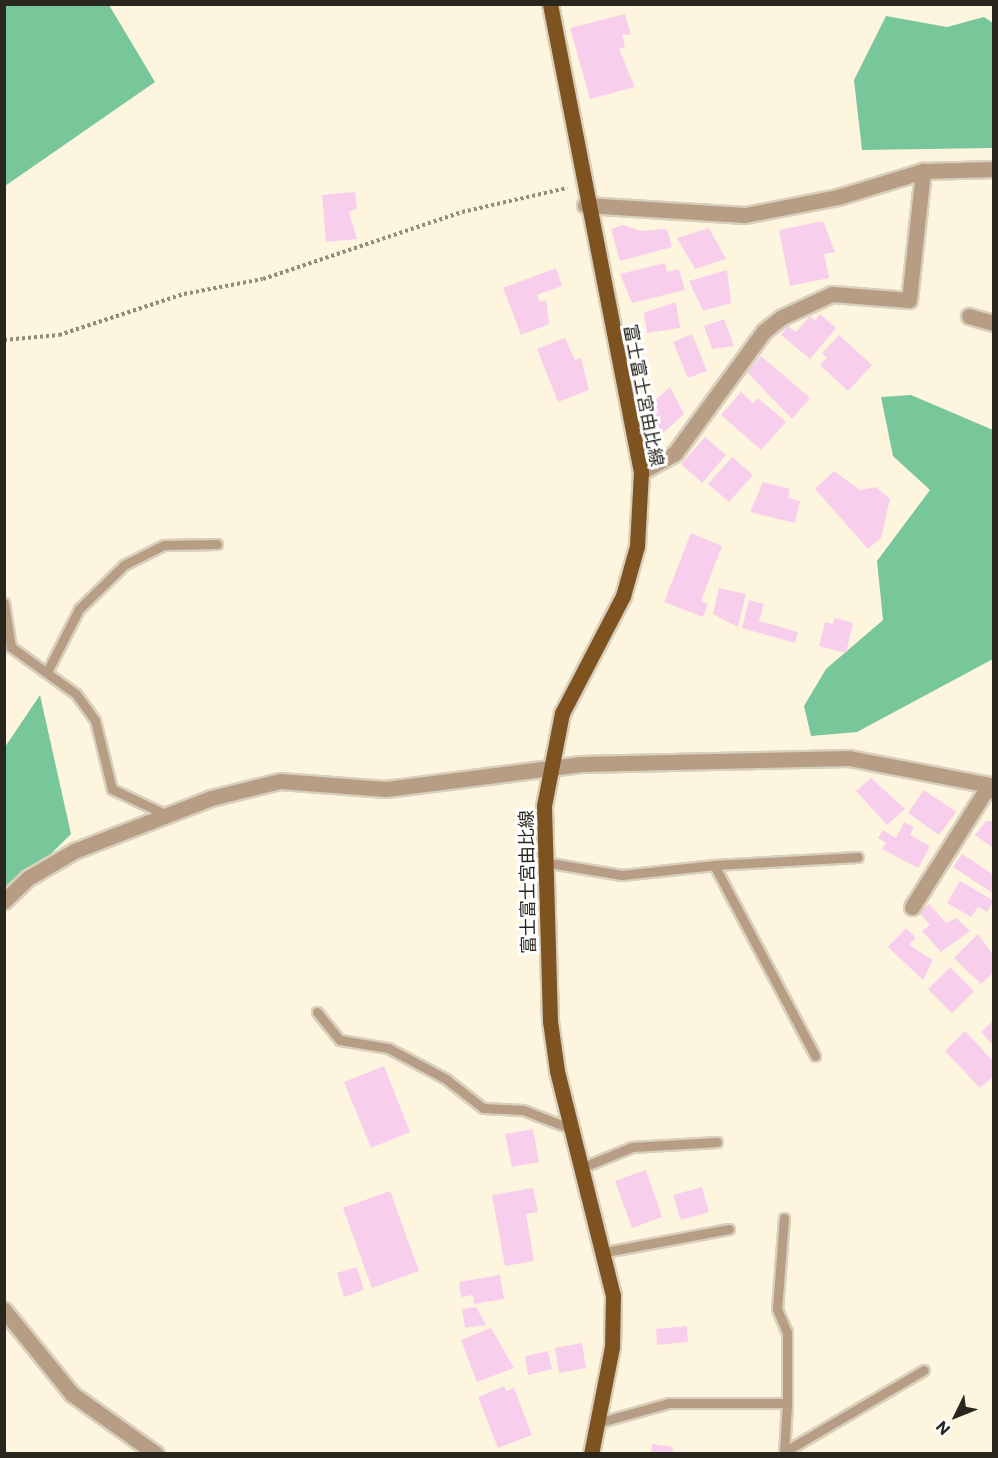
<!DOCTYPE html>
<meta charset="utf-8">
<style>
body{margin:0}
#map{position:relative;width:998px;height:1458px;overflow:hidden;background:#fef5df;font-family:Commissioner,"Noto Sans JP",sans-serif}
div>[style]{position:absolute}
[style*='--x']{left:calc(var(--x)*1px);top:calc(var(--y)*1px);width:calc(var(--w)*1px);rotate:calc(var(--a)*1deg)}
.forest>*{inset:0;background:#78c79a}
.building>*{inset:0;background:#f8ceed}
.path>*{height:4px;margin-top:-2px;transform-origin:0;background:repeating-linear-gradient(90deg,#928c7d 0 3px,transparent 0 6px)}
.roads{filter:drop-shadow(2px 0 #d8d0bc) drop-shadow(-2px 0 #d8d0bc) drop-shadow(0 2px #d8d0bc) drop-shadow(0 -2px #d8d0bc)}
.service>*{height:9px;margin:-4.5px;padding:0 4.5px;transform-origin:4.5px;border-radius:4.5px;background:#b69d84}
.minor>*{height:15px;margin:-7.5px;padding:0 7.5px;transform-origin:7.5px;border-radius:7.5px;background:#b69d84}
.primary>*{height:15px;margin:-7.5px;padding:0 7.5px;transform-origin:7.5px;border-radius:7.5px;background:#7e5320}
span{translate:-50% -50%;white-space:nowrap;text-align:center;line-height:1.15;-webkit-text-stroke:6px #fff;paint-order:stroke}
.street-label{font-size:18px;color:#29261e}
.frame{position:absolute;inset:0;border:6px solid #29261e;pointer-events:none}
.north{position:absolute;left:926px;top:1386px;width:60px;height:60px;-webkit-text-stroke:4px #fff;paint-order:stroke;rotate:227deg;font-size:16px;font-weight:700;line-height:24px;text-align:center;color:#29261e}
.north::after{content:'';display:block;margin:auto;width:21px;height:27px;background:#29261e;clip-path:polygon(50% 0,100% 100%,50% 72%,0 100%)}
</style>
<div id="map">
<div class="forest">
<i style="clip-path:polygon(5px 4px,109px 5px,155px 82px,5px 186px)"></i>
<i style="clip-path:polygon(886px 16px,947px 27px,984px 17px,993px 23px,993px 148px,862px 150px,854px 80px)"></i>
<i style="clip-path:polygon(911px 395px,993px 430px,993px 659px,857px 732px,811px 736px,804px 706px,826px 669px,883px 620px,877px 561px,930px 490px,893px 456px,881px 397px)"></i>
<i style="clip-path:polygon(40px 695px,71px 834px,5px 899px,5px 747px)"></i>
</div>
<div class="building">
<i style="clip-path:polygon(625px 14px,631px 35px,622px 34px,625px 47px,619px 49px,635px 87px,590px 99px,570px 28px)"></i>
<i style="clip-path:polygon(355px 192px,357px 208px,349px 212px,357px 239px,326px 242px,322px 195px)"></i>
<i style="clip-path:polygon(823px 221px,835px 252px,824px 254px,829px 278px,790px 286px,779px 230px)"></i>
<i style="clip-path:polygon(624px 225px,640px 231px,667px 229px,672px 247px,620px 261px,611px 229px)"></i>
<i style="clip-path:polygon(709px 228px,726px 259px,695px 269px,677px 238px)"></i>
<i style="clip-path:polygon(665px 263px,667px 272px,679px 269px,685px 290px,632px 303px,620px 274px)"></i>
<i style="clip-path:polygon(556px 268px,562px 286px,537px 295px,540px 302px,546px 300px,549px 324px,521px 335px,503px 288px)"></i>
<i style="clip-path:polygon(727px 270px,731px 303px,703px 311px,689px 281px)"></i>
<i style="clip-path:polygon(676px 302px,680px 328px,647px 333px,644px 313px)"></i>
<i style="clip-path:polygon(820px 314px,836px 328px,810px 359px,781px 335px,788px 326px,796px 332px,810px 316px,815px 321px)"></i>
<i style="clip-path:polygon(724px 319px,734px 346px,712px 349px,704px 326px)"></i>
<i style="clip-path:polygon(692px 334px,707px 371px,688px 378px,673px 342px)"></i>
<i style="clip-path:polygon(839px 335px,872px 365px,848px 391px,820px 365px,827px 358px,822px 353px)"></i>
<i style="clip-path:polygon(565px 338px,575px 360px,581px 358px,589px 390px,558px 402px,537px 349px)"></i>
<i style="clip-path:polygon(761px 356px,810px 398px,792px 419px,747px 372px)"></i>
<i style="clip-path:polygon(670px 387px,684px 414px,662px 434px,648px 407px)"></i>
<i style="clip-path:polygon(741px 392px,753px 403px,758px 398px,786px 422px,761px 450px,721px 415px)"></i>
<i style="clip-path:polygon(705px 437px,726px 455px,702px 483px,681px 464px)"></i>
<i style="clip-path:polygon(732px 457px,753px 475px,729px 502px,708px 484px)"></i>
<i style="clip-path:polygon(834px 471px,860px 490px,876px 487px,890px 499px,881px 538px,868px 549px,815px 489px)"></i>
<i style="clip-path:polygon(763px 482px,790px 489px,788px 498px,800px 501px,795px 523px,750px 512px)"></i>
<i style="clip-path:polygon(691px 533px,722px 546px,701px 601px,708px 604px,703px 617px,664px 602px)"></i>
<i style="clip-path:polygon(719px 588px,746px 594px,738px 627px,713px 614px)"></i>
<i style="clip-path:polygon(749px 600px,764px 604px,759px 621px,798px 632px,795px 643px,742px 628px)"></i>
<i style="clip-path:polygon(835px 618px,853px 623px,846px 653px,819px 646px,825px 622px,833px 624px)"></i>
<i style="clip-path:polygon(871px 778px,905px 809px,887px 825px,856px 791px)"></i>
<i style="clip-path:polygon(924px 790px,956px 812px,939px 835px,908px 813px)"></i>
<i style="clip-path:polygon(986px 821px,994px 821px,994px 849px,975px 835px)"></i>
<i style="clip-path:polygon(904px 822px,914px 827px,910px 835px,930px 846px,918px 868px,882px 849px,886px 843px,878px 838px,883px 830px,896px 838px)"></i>
<i style="clip-path:polygon(962px 854px,994px 875px,994px 894px,953px 867px)"></i>
<i style="clip-path:polygon(960px 881px,994px 901px,987px 912px,978px 907px,971px 917px,947px 903px)"></i>
<i style="clip-path:polygon(929px 904px,946px 923px,956px 918px,970px 931px,941px 952px,922px 931px,930px 925px,919px 913px)"></i>
<i style="clip-path:polygon(906px 928px,916px 938px,909px 945px,933px 960px,923px 980px,888px 947px)"></i>
<i style="clip-path:polygon(978px 934px,994px 956px,994px 972px,981px 984px,954px 958px)"></i>
<i style="clip-path:polygon(950px 967px,974px 991px,952px 1013px,928px 989px)"></i>
<i style="clip-path:polygon(994px 1020px,994px 1046px,981px 1032px)"></i>
<i style="clip-path:polygon(965px 1031px,994px 1062px,994px 1076px,980px 1088px,945px 1051px)"></i>
<i style="clip-path:polygon(384px 1066px,410px 1132px,371px 1148px,344px 1082px)"></i>
<i style="clip-path:polygon(533px 1129px,539px 1162px,512px 1167px,505px 1134px)"></i>
<i style="clip-path:polygon(646px 1170px,662px 1217px,632px 1228px,615px 1181px)"></i>
<i style="clip-path:polygon(702px 1187px,709px 1212px,681px 1220px,673px 1195px)"></i>
<i style="clip-path:polygon(533px 1188px,538px 1212px,526px 1214px,534px 1261px,505px 1266px,492px 1195px)"></i>
<i style="clip-path:polygon(390px 1191px,419px 1271px,372px 1288px,343px 1208px)"></i>
<i style="clip-path:polygon(357px 1267px,364px 1290px,344px 1297px,337px 1273px)"></i>
<i style="clip-path:polygon(500px 1275px,504px 1299px,474px 1304px,473px 1295px,461px 1297px,459px 1282px)"></i>
<i style="clip-path:polygon(476px 1307px,486px 1325px,465px 1328px,462px 1309px)"></i>
<i style="clip-path:polygon(687px 1326px,688px 1342px,657px 1345px,656px 1329px)"></i>
<i style="clip-path:polygon(491px 1328px,514px 1368px,477px 1382px,461px 1340px)"></i>
<i style="clip-path:polygon(582px 1343px,586px 1368px,559px 1373px,555px 1348px)"></i>
<i style="clip-path:polygon(548px 1351px,552px 1369px,528px 1375px,525px 1356px)"></i>
<i style="clip-path:polygon(504px 1386px,506px 1391px,514px 1388px,532px 1435px,498px 1448px,478px 1397px)"></i>
<i style="clip-path:polygon(652px 1444px,673px 1447px,672px 1454px,651px 1454px)"></i>
</div>
<div class="path">
<i style="--x:4;--y:340;--w:55;--a:-5.2"></i>
<i style="--x:59;--y:335;--w:132;--a:-18.2"></i>
<i style="--x:184;--y:294;--w:80;--a:-10.8"></i>
<i style="--x:263;--y:279;--w:210;--a:-18.6"></i>
<i style="--x:462;--y:212;--w:108;--a:-12.9"></i>
</div>
<div class="roads">
<div class="service">
<i style="--x:4;--y:603;--w:45;--a:81"></i>
<i style="--x:11;--y:647;--w:80;--a:35.9"></i>
<i style="--x:76;--y:694;--w:32;--a:54"></i>
<i style="--x:95;--y:720;--w:71;--a:76.2"></i>
<i style="--x:112;--y:789;--w:61;--a:25.3"></i>
<i style="--x:47;--y:672;--w:71;--a:-63.1"></i>
<i style="--x:79;--y:609;--w:63;--a:-44.4"></i>
<i style="--x:124;--y:565;--w:45;--a:-26.6"></i>
<i style="--x:164;--y:545;--w:53;--a:-1.1"></i>
<i style="--x:544;--y:862;--w:79;--a:9.5"></i>
<i style="--x:622;--y:875;--w:93;--a:-6.2"></i>
<i style="--x:714;--y:865;--w:216;--a:62.1"></i>
<i style="--x:714;--y:865;--w:144;--a:-3.2"></i>
<i style="--x:317;--y:1012;--w:36;--a:51"></i>
<i style="--x:340;--y:1040;--w:49;--a:9.5"></i>
<i style="--x:388;--y:1048;--w:66;--a:28.1"></i>
<i style="--x:446;--y:1079;--w:47;--a:38.1"></i>
<i style="--x:483;--y:1108;--w:40;--a:2.9"></i>
<i style="--x:523;--y:1110;--w:53;--a:21.2"></i>
<i style="--x:583;--y:1167;--w:53;--a:-22.2"></i>
<i style="--x:632;--y:1147;--w:85;--a:-3.4"></i>
<i style="--x:784;--y:1218;--w:91;--a:94.4"></i>
<i style="--x:777;--y:1309;--w:25;--a:67"></i>
<i style="--x:787;--y:1332;--w:71;--a:90"></i>
<i style="--x:605;--y:1252;--w:126;--a:-10.5"></i>
<i style="--x:597;--y:1423;--w:75;--a:-15.5"></i>
<i style="--x:669;--y:1403;--w:118;--a:0"></i>
<i style="--x:787;--y:1403;--w:51;--a:93.4"></i>
<i style="--x:784;--y:1452;--w:162;--a:-30.4"></i>
</div>
<div class="minor">
<i style="--x:585;--y:205;--w:160;--a:3.6"></i>
<i style="--x:745;--y:215;--w:95;--a:-11"></i>
<i style="--x:838;--y:197;--w:89;--a:-17"></i>
<i style="--x:923;--y:171;--w:71;--a:-1.6"></i>
<i style="--x:969;--y:316;--w:26;--a:16"></i>
<i style="--x:641;--y:472;--w:39;--a:-29"></i>
<i style="--x:675;--y:453;--w:151;--a:-53.9"></i>
<i style="--x:764;--y:331;--w:23;--a:-38"></i>
<i style="--x:782;--y:317;--w:55;--a:-24.7"></i>
<i style="--x:832;--y:294;--w:77;--a:4.5"></i>
<i style="--x:909;--y:300;--w:130;--a:-83.8"></i>
<i style="--x:4;--y:901;--w:33;--a:-44"></i>
<i style="--x:28;--y:878;--w:53;--a:-30.4"></i>
<i style="--x:74;--y:851;--w:147;--a:-21.1"></i>
<i style="--x:211;--y:798;--w:71;--a:-13.8"></i>
<i style="--x:280;--y:781;--w:106;--a:4.3"></i>
<i style="--x:386;--y:789;--w:197;--a:-7.3"></i>
<i style="--x:581;--y:764;--w:268;--a:-1.3"></i>
<i style="--x:849;--y:758;--w:148;--a:10.9"></i>
<i style="--x:912;--y:907;--w:144;--a:-57.7"></i>
<i style="--x:989;--y:785;--w:8;--a:50"></i>
<i style="--x:4;--y:1310;--w:108;--a:51"></i>
<i style="--x:72;--y:1394;--w:103;--a:35.5"></i>
</div>
<div class="primary">
<i style="--x:550;--y:4;--w:477;--a:79"></i>
<i style="--x:641;--y:472;--w:74;--a:93.1"></i>
<i style="--x:637;--y:546;--w:52;--a:105.6"></i>
<i style="--x:623;--y:596;--w:132;--a:117.5"></i>
<i style="--x:562;--y:713;--w:95;--a:101"></i>
<i style="--x:544;--y:806;--w:215;--a:88.4"></i>
<i style="--x:550;--y:1021;--w:50;--a:82"></i>
<i style="--x:557;--y:1071;--w:231;--a:76"></i>
<i style="--x:613;--y:1295;--w:52;--a:91.1"></i>
<i style="--x:612;--y:1347;--w:109;--a:101.1"></i>
</div>
</div>
<div class="street-label">
<span style="left:644px;top:395px;rotate:79deg">富士富士宮由比線</span>
<span style="left:527px;top:882px;rotate:-91deg">富士富士宮由比線</span>
</div>
<div class="frame"></div>
<div class="north">N</div>
</div>
